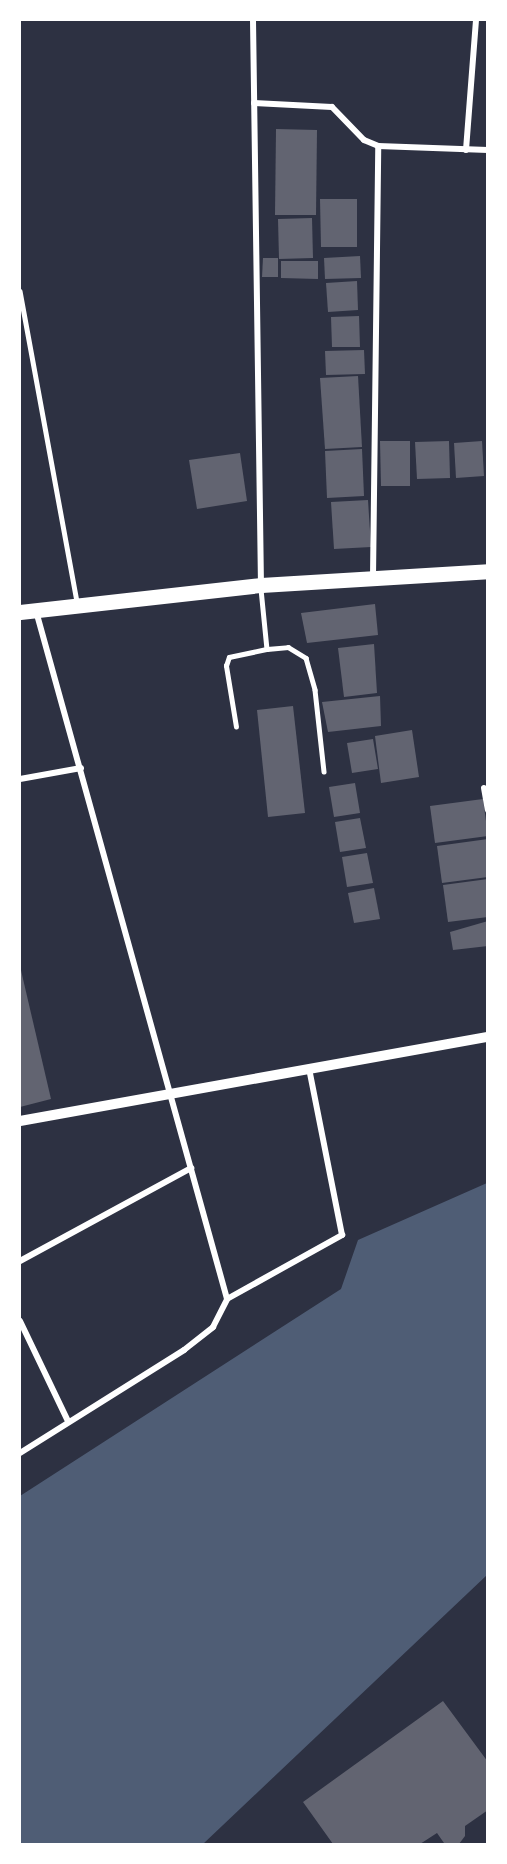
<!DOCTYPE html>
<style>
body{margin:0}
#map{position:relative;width:507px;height:1864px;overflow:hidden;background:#2d3142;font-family:Karla,sans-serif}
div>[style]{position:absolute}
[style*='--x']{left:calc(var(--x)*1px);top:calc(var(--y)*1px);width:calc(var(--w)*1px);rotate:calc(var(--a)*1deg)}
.water>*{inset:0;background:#4f5d75}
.building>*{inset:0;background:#626471}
.service>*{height:4.5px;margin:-2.25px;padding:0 2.25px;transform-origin:2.25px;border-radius:2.25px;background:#fff}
.minor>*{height:6px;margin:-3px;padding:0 3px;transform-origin:3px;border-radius:3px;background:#fff}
.tertiary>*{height:10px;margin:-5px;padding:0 5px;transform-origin:5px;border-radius:5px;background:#fff}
.primary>*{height:15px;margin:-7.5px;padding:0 7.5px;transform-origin:7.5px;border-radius:7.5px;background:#fff}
span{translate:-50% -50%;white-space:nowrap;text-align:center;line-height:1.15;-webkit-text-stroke:6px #fff;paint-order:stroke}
.frame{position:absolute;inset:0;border:21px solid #fff;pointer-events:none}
</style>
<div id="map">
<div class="water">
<i style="clip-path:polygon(487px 1183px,487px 1575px,203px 1844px,20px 1844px,20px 1496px,341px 1289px,358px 1240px)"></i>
</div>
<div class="building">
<i style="clip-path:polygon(276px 129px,317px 130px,316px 215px,275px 215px)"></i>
<i style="clip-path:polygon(320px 199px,357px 199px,357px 247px,321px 247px)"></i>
<i style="clip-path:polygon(312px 218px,313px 258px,279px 259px,278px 219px)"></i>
<i style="clip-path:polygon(360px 256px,361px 278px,325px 279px,324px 258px)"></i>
<i style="clip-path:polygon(263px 258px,278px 258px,278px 277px,262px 277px)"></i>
<i style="clip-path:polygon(281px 261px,318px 261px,318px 279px,281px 278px)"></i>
<i style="clip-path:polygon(357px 281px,358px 310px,328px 312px,326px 283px)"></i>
<i style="clip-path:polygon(359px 316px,360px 347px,332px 347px,331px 317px)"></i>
<i style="clip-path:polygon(364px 350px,365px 374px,326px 375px,325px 351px)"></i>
<i style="clip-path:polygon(358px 376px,362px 447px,325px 449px,320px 378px)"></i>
<i style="clip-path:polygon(380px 441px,410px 441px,410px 486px,381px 486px)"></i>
<i style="clip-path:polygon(449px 441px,450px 478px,417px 479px,415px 442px)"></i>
<i style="clip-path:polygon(482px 441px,484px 476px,456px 478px,454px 443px)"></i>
<i style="clip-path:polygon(362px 449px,364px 496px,327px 498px,325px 451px)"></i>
<i style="clip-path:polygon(240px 453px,247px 501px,197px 509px,189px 460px)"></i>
<i style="clip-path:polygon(368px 500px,371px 547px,334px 549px,331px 502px)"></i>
<i style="clip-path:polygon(375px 604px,378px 635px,307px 643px,301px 613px)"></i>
<i style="clip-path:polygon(374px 644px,377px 693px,344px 697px,338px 648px)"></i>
<i style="clip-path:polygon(380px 696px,381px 726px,328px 732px,322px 702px)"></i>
<i style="clip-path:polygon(293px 706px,305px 813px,268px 817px,257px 710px)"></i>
<i style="clip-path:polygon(412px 730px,419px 777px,381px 783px,375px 736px)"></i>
<i style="clip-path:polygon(373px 739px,378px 769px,352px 773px,347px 743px)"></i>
<i style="clip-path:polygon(355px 783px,360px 813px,334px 817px,329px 787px)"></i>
<i style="clip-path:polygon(483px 799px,488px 836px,435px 843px,430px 806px)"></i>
<i style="clip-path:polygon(360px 818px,366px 848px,340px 852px,335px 822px)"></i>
<i style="clip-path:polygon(488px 839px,488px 877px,442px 883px,437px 846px)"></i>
<i style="clip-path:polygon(367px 853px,373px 883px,347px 887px,342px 857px)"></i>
<i style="clip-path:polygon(488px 879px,488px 917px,448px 922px,443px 885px)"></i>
<i style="clip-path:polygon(374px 888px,380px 919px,354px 923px,348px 893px)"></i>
<i style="clip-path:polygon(488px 921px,488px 946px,453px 950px,450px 932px)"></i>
<i style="clip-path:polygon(20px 966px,51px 1099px,20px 1107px)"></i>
<i style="clip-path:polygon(443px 1701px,488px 1762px,488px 1810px,465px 1826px,465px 1836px,459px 1844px,444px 1843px,437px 1833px,420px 1844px,333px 1844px,303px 1802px)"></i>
</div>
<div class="service">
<i style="--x:20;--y:291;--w:317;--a:79.6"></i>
<i style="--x:261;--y:589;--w:60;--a:84.3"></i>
<i style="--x:267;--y:649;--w:21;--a:-5"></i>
<i style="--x:288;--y:647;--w:21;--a:31"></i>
<i style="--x:306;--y:658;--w:33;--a:74"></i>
<i style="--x:315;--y:690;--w:82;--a:83.7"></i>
<i style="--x:236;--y:727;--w:62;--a:-99.3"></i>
<i style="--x:226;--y:666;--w:9;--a:-72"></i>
<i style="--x:229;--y:657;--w:39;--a:-12"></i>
</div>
<div class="minor">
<i style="--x:253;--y:20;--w:565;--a:89.19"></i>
<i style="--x:254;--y:103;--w:78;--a:2.9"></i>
<i style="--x:332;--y:107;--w:46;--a:45.9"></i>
<i style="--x:364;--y:140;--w:15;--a:23"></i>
<i style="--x:378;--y:146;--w:110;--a:2.1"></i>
<i style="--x:466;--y:150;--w:130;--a:-85.6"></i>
<i style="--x:373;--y:577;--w:431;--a:-89.3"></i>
<i style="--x:36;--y:611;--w:714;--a:74.48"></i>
<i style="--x:20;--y:779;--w:62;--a:-10.2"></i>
<i style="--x:484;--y:788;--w:22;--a:80"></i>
<i style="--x:20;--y:1261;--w:195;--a:-28.5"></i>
<i style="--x:227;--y:1299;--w:132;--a:-29.1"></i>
<i style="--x:342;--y:1235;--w:170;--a:-101.2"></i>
<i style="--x:20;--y:1321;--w:111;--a:64.4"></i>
<i style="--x:20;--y:1453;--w:194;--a:-32.1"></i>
<i style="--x:184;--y:1350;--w:37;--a:-38"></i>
<i style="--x:213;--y:1327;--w:31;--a:-63"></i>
</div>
<div class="tertiary">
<i style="--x:20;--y:1121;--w:475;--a:-10.2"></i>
</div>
<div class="primary">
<i style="--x:20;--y:612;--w:243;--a:-6.4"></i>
<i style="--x:261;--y:585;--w:227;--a:-3.5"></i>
</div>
<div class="frame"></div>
</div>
